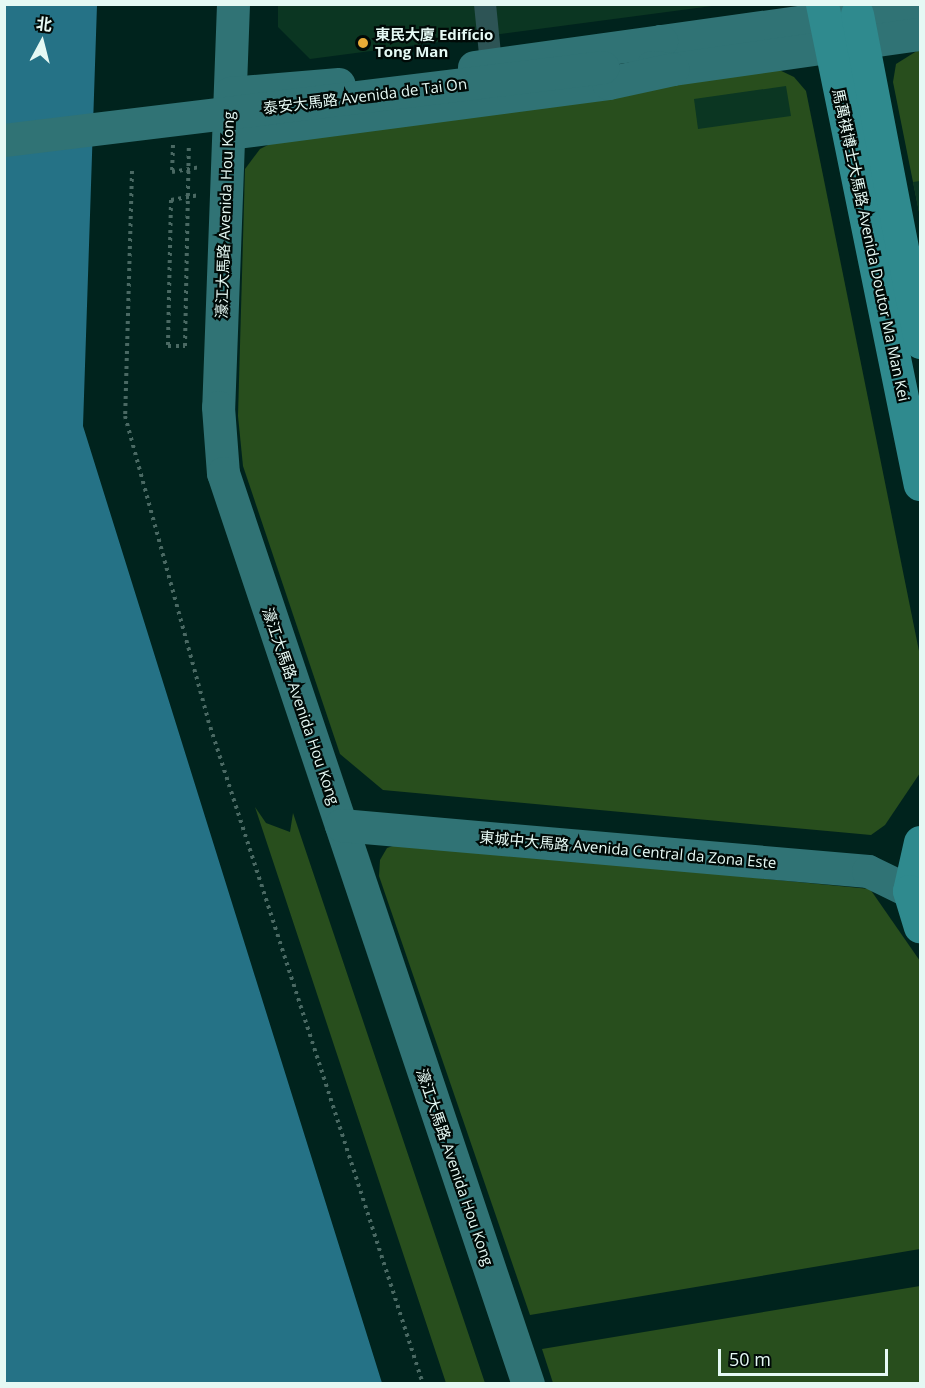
<!DOCTYPE html>
<meta charset="utf-8">
<style>
body{margin:0}
#map{position:relative;width:925px;height:1388px;overflow:hidden;background:#00231d;font-family:"Open Sans","Noto Sans SC",sans-serif}
div>[style]{position:absolute}
[style*='--x']{left:calc(var(--x)*1px);top:calc(var(--y)*1px);width:calc(var(--w)*1px);rotate:calc(var(--a)*1deg)}
.green>*{inset:0;background:#284e1d}
.water>*{inset:0;background:#257286}
.building>*{inset:0;background:#0b3622}
.path>*{height:4px;margin-top:-2px;transform-origin:0;background:repeating-linear-gradient(90deg,#4a6963 0 3px,transparent 0 7.5px)}
.street>*{height:22px;margin:-11px;padding:0 11px;transform-origin:11px;border-radius:11px;background:#2d5455}
.secondary>*{height:33px;margin:-16.5px;padding:0 16.5px;transform-origin:16.5px;border-radius:16.5px;background:#307375}
.primary>*{height:33px;margin:-16.5px;padding:0 16.5px;transform-origin:16.5px;border-radius:16.5px;background:#2f8a8e}
.path-bridge>*{height:4px;margin-top:-2px;transform-origin:0;background:repeating-linear-gradient(90deg,#4a6963 0 3px,transparent 0 7.5px)}
.secondary-bridge>*{height:33px;margin:-16.5px;padding:0 16.5px;transform-origin:16.5px;border-radius:16.5px;background:#307375}
.dots>*{width:16px;height:16px;translate:-50% -50%;box-sizing:border-box;border:3px solid #000a07;border-radius:50%}
span{translate:-50% -50%;white-space:nowrap;text-align:center;line-height:1.15;-webkit-text-stroke:4.5px #000a07;paint-order:stroke}
.poi-label{font-size:15px;color:#e5f9f4;font-weight:700}
.left{translate:0 -50%;text-align:left}
.street-label{font-size:15px;color:#e5f9f4}
.frame{position:absolute;inset:0;border:6px solid #e5f9f4;pointer-events:none}
.north{position:absolute;left:12px;top:12px;width:60px;height:60px;-webkit-text-stroke:4px #000a07;paint-order:stroke;rotate:7deg;font-size:16px;font-weight:700;line-height:24px;text-align:center;color:#e5f9f4}
.north::after{content:'';display:block;margin:auto;width:21px;height:27px;background:#e5f9f4;clip-path:polygon(50% 0,100% 100%,50% 72%,0 100%)}
.scale{position:absolute;left:718px;top:1349px;width:170px;height:27px;box-sizing:border-box;border:3px solid #e5f9f4;border-top:0;padding-left:8px;font-size:18px;line-height:21px;white-space:nowrap;color:#e5f9f4;-webkit-text-stroke:4px #000a07;paint-order:stroke}
</style>
<div id="map">
<div class="green">
<i style="clip-path:polygon(920px 49px,920px 217px,893px 82px,896px 64px)"></i>
<i style="clip-path:polygon(773px 67px,794px 77px,806px 91px,920px 656px,920px 773px,885px 825px,871px 835px,383px 790px,340px 754px,243px 466px,238px 416px,245px 169px,260px 149px,278px 140px)"></i>
<i style="clip-path:polygon(255px 807px,266px 823px,290px 832px,293px 813px,485px 1383px,446px 1383px)"></i>
<i style="clip-path:polygon(402px 843px,870px 889px,920px 961px,920px 1249px,530px 1315px,379px 876px,380px 860px,387px 848px)"></i>
<i style="clip-path:polygon(920px 1286px,920px 1383px,553px 1383px,542px 1349px)"></i>
</div>
<div class="water">
<i style="clip-path:polygon(5px 5px,97px 5px,83px 426px,382px 1383px,5px 1384px)"></i>
</div>
<div class="building">
<i style="clip-path:polygon(278px 4px,712px 4px,712px 6px,310px 59px,278px 27px)"></i>
<i style="clip-path:polygon(786px 86px,791px 116px,698px 129px,694px 99px)"></i>
<i style="clip-path:polygon(920px 181px,920px 212px,919px 212px,913px 182px)"></i>
</div>
<div class="path">
<i style="--x:173;--y:145;--w:27;--a:92"></i>
<i style="--x:172;--y:172;--w:28;--a:-10"></i>
<i style="--x:132;--y:171;--w:245;--a:91.6"></i>
<i style="--x:125;--y:416;--w:315;--a:74.7"></i>
<i style="--x:208;--y:720;--w:698;--a:72.06"></i>
<i style="--x:171;--y:200;--w:29;--a:-10"></i>
</div>
<div class="street">
<i style="--x:485;--y:4;--w:60;--a:84.3"></i>
</div>
<div class="secondary">
<i style="--x:233;--y:4;--w:403;--a:92.1"></i>
<i style="--x:218;--y:407;--w:66;--a:85.7"></i>
<i style="--x:223;--y:473;--w:961;--a:71.49"></i>
<i style="--x:641;--y:51;--w:22;--a:-27"></i>
<i style="--x:661;--y:41;--w:261;--a:-7.9"></i>
<i style="--x:474;--y:67;--w:189;--a:-7.9"></i>
<i style="--x:652;--y:67;--w:21;--a:5"></i>
<i style="--x:673;--y:69;--w:249;--a:-8.1"></i>
<i style="--x:230;--y:93;--w:109;--a:-4.7"></i>
<i style="--x:229;--y:133;--w:382;--a:-7.5"></i>
<i style="--x:608;--y:83;--w:66;--a:-12.2"></i>
<i style="--x:341;--y:825;--w:529;--a:4.99"></i>
<i style="--x:868;--y:871;--w:46;--a:26"></i>
</div>
<div class="primary">
<i style="--x:822;--y:4;--w:490;--a:78.5"></i>
<i style="--x:857;--y:14;--w:334;--a:79.1"></i>
<i style="--x:920;--y:842;--w:50;--a:102.7"></i>
<i style="--x:909;--y:891;--w:37;--a:73"></i>
</div>
<div class="path-bridge">
<i style="--x:171;--y:200;--w:146;--a:91.2"></i>
<i style="--x:168;--y:346;--w:17;--a:0"></i>
<i style="--x:185;--y:346;--w:202;--a:-88.9"></i>
</div>
<div class="secondary-bridge">
<i style="--x:4;--y:140;--w:603;--a:-6.95"></i>
</div>
<div class="dots">
<i style="left:363px;top:43px;background:#e8ab37"></i>
</div>
<div class="poi-label">
<span class="left" style="left:375px;top:43px">東民大廈 Edifício<br>Tong Man</span>
</div>
<div class="street-label">
<span style="left:365px;top:96px;rotate:-7deg">泰安大馬路 Avenida de Tai On</span>
<span style="left:225px;top:215px;rotate:-88deg">濠江大馬路 Avenida Hou Kong</span>
<span style="left:871px;top:245px;rotate:78deg">馬萬祺博士大馬路 Avenida Doutor Ma Man Kei</span>
<span style="left:301px;top:706px;rotate:71deg">濠江大馬路 Avenida Hou Kong</span>
<span style="left:628px;top:850px;rotate:5deg">東城中大馬路 Avenida Central da Zona Este</span>
<span style="left:455px;top:1167px;rotate:71deg">濠江大馬路 Avenida Hou Kong</span>
</div>
<div class="frame"></div>
<div class="north">北</div>
<div class="scale">50 m</div>
</div>
